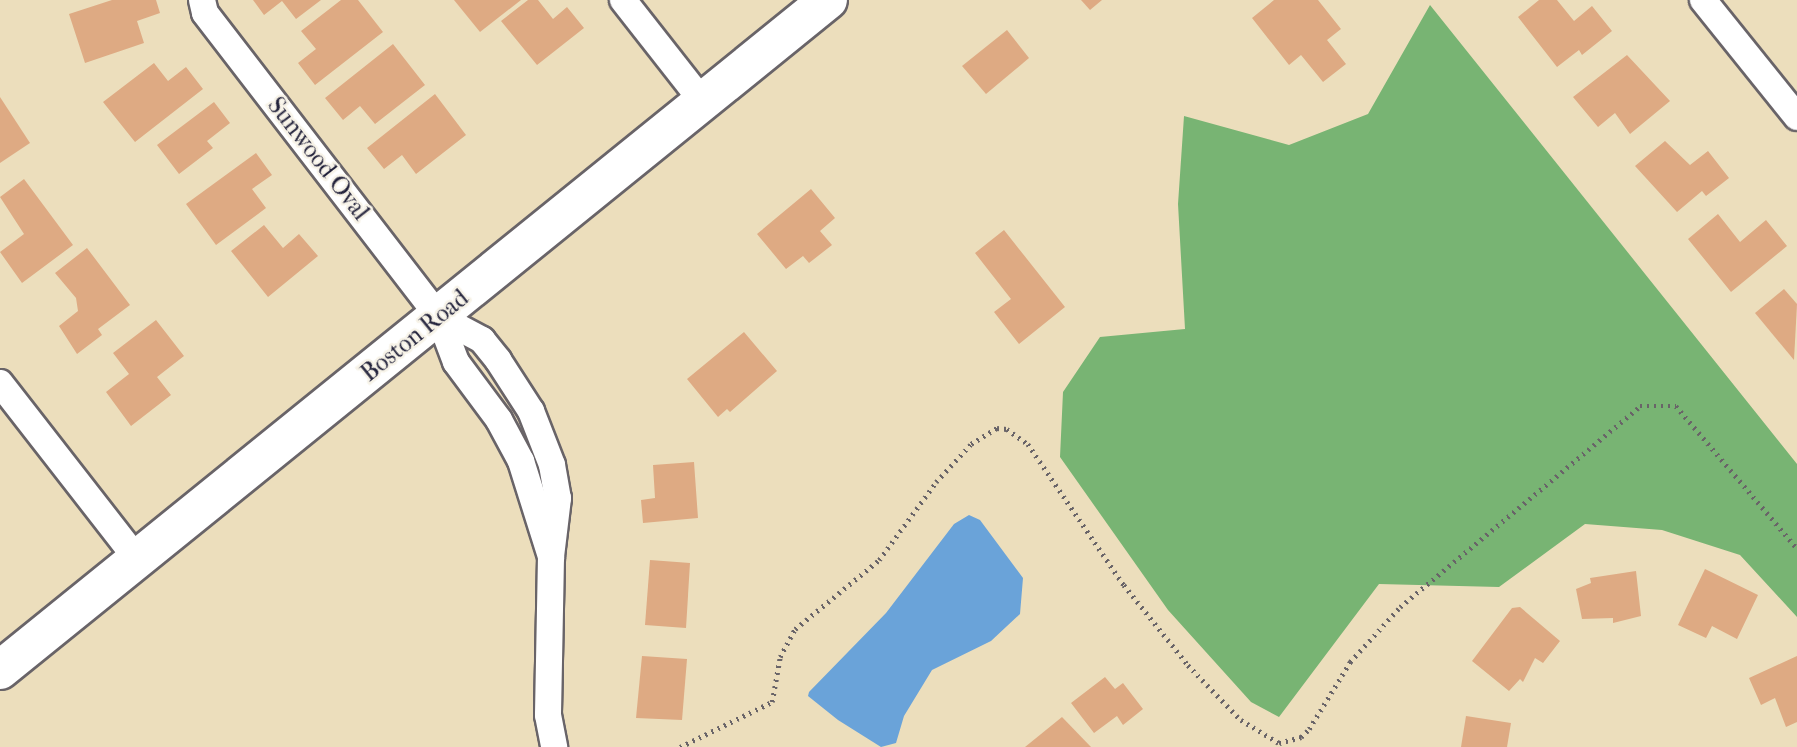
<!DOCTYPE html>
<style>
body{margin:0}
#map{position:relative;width:1797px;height:747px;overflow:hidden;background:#ecdebc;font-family:"IM FELL French Canon",serif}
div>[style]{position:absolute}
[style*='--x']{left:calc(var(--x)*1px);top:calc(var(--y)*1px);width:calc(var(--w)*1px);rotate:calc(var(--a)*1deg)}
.forest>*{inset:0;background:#78b473}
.water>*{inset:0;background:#6aa3d9}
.building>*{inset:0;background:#deaa83}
.path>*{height:4.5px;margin-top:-2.25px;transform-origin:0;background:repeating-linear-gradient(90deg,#696468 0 2px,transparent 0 7px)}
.roads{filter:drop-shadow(2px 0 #696468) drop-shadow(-2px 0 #696468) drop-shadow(0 2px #696468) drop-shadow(0 -2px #696468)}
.street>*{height:26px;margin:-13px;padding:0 13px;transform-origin:13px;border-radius:13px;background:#fff}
.secondary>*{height:38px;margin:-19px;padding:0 19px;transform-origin:19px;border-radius:19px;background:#fff}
span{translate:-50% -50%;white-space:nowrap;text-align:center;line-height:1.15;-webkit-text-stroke:5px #f7f3e8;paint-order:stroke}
.street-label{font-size:24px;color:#22223b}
</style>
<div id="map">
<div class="forest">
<i style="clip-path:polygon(1430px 5px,1797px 464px,1797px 617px,1740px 555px,1662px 530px,1585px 524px,1499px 587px,1379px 584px,1279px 717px,1251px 702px,1168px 610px,1060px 457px,1063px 392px,1100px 337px,1185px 329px,1178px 204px,1184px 116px,1289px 145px,1368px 114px)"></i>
</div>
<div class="water">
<i style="clip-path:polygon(969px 515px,980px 520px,1023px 578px,1020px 614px,991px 641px,932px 670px,904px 716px,896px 743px,881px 747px,838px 720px,808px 696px,809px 692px,886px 613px,954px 524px)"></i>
</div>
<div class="building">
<i style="clip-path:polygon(112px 0,156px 0,160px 13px,137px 21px,144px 43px,85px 63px,69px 14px)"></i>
<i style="clip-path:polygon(253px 0,321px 0,296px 19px,282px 1px,264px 15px)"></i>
<i style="clip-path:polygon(341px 0,358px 0,383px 32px,315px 85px,298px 63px,316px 49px,301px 31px)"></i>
<i style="clip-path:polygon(454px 0,521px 0,480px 32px)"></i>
<i style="clip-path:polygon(528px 0,538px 0,553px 19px,567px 7px,584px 28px,537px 65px,501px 21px)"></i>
<i style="clip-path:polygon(1081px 0,1102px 0,1090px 10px)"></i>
<i style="clip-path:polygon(1274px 0,1318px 0,1341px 29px,1327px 40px,1346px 64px,1323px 82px,1301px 55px,1289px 65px,1252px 18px)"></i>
<i style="clip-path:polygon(1539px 0,1557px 0,1574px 21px,1592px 6px,1612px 31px,1582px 55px,1579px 50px,1557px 67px,1518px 17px)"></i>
<i style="clip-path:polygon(1007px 30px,1029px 58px,986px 94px,962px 66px)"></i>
<i style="clip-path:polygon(393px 44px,425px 85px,375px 124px,360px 106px,343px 120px,325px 98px)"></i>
<i style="clip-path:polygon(1627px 55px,1670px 101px,1630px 134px,1615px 113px,1598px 127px,1573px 97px)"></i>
<i style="clip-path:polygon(154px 63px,168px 81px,186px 67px,203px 89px,135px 142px,103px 102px)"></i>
<i style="clip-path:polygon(435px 94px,466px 135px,416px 174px,402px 155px,384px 169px,367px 148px)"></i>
<i style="clip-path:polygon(0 97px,30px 143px,0 163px)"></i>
<i style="clip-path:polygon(214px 102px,230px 123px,207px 141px,213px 148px,179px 174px,157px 145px)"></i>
<i style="clip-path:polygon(1665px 141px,1690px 165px,1708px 151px,1729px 178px,1706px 196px,1702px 191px,1677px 212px,1635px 166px)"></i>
<i style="clip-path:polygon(256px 153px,272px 175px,252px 189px,266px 208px,216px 245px,186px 204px)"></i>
<i style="clip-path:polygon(24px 179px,73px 245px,22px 283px,0 252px,24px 234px,0 197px)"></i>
<i style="clip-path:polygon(811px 189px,835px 218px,820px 231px,832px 245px,809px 263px,803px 256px,786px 269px,757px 234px)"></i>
<i style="clip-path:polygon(1718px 214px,1740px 242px,1766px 220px,1787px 246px,1731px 292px,1688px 239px)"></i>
<i style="clip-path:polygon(264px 225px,283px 248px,299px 234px,318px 256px,268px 297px,231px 251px)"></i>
<i style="clip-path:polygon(1004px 230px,1065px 307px,1019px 344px,994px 312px,1011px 299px,975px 253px)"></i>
<i style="clip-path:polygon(87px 248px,130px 305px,98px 329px,102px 335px,77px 354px,59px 326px,78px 311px,76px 298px,55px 273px)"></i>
<i style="clip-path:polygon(1784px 289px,1797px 304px,1794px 360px,1755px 313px)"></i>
<i style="clip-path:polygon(156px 320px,184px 356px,157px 377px,171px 395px,131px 426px,106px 392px,129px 374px,113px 353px)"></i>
<i style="clip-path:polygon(744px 332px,777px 371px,730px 412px,727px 409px,718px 417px,687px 379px)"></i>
<i style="clip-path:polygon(694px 462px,698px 518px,643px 523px,641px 500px,655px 498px,653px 465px)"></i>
<i style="clip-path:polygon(650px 560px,690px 563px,686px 628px,645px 625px)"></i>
<i style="clip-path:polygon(1705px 569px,1758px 595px,1737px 639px,1712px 626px,1706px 638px,1678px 625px)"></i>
<i style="clip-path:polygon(1636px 571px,1641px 616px,1613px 623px,1613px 618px,1582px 619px,1576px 589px,1591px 583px,1590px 578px)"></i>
<i style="clip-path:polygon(1520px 607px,1560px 641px,1543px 663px,1535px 658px,1523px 682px,1520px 679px,1509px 691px,1472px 661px,1512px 608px)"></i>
<i style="clip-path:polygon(642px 656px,687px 659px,682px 720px,636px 718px)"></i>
<i style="clip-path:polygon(1797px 656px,1797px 722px,1786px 727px,1775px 698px,1761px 705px,1749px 678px)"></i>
<i style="clip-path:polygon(1105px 677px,1115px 689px,1123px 683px,1143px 709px,1123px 725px,1117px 716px,1094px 733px,1071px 703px)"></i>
<i style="clip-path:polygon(1466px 716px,1511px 723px,1507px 747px,1461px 747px)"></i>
<i style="clip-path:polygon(1062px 717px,1091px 747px,1025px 747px)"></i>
</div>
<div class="path">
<i style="--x:680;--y:747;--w:102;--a:-26.1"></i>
<i style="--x:772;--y:702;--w:46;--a:-79.9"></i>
<i style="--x:780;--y:657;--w:32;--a:-62"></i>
<i style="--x:795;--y:629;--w:109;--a:-39.4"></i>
<i style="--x:879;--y:560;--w:97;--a:-53.8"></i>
<i style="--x:936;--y:482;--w:52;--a:-47.4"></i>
<i style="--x:971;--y:444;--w:31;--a:-32"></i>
<i style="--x:997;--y:428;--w:10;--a:6"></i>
<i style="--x:1007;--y:429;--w:26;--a:36"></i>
<i style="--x:1028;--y:444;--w:171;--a:55.8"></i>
<i style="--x:1124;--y:585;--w:102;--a:51.3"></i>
<i style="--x:1188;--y:665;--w:76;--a:46.1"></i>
<i style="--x:1241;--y:720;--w:44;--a:31.2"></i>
<i style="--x:1279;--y:743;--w:23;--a:-15"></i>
<i style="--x:1301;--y:737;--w:11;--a:-45"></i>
<i style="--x:1309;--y:729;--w:79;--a:-58.5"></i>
<i style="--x:1350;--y:662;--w:74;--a:-47.7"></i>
<i style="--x:1400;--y:607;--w:313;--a:-39.9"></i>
<i style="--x:1640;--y:406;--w:36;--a:0"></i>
<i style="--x:1676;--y:406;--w:187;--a:49.6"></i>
</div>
<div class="roads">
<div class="street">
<i style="--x:202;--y:0;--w:13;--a:77"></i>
<i style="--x:205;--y:13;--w:384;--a:52.4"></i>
<i style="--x:439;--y:317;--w:48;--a:69.3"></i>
<i style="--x:456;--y:362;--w:72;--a:53.4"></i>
<i style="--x:499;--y:420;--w:47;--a:61.8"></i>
<i style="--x:521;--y:461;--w:101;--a:72.6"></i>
<i style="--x:623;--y:0;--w:130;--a:51.9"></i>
<i style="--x:1703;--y:0;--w:150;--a:51.2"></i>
<i style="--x:439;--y:317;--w:49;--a:28.1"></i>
<i style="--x:482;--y:340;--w:26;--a:51"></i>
<i style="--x:498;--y:360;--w:61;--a:57.1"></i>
<i style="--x:531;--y:411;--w:58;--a:68.7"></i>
<i style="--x:552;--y:465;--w:34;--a:80"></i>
<i style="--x:558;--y:498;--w:59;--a:96.8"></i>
<i style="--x:551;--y:557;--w:158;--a:91.1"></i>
<i style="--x:548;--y:715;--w:33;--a:79"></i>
<i style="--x:0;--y:383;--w:223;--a:52.1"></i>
</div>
<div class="secondary">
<i style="--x:0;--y:670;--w:1065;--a:-38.98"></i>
</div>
</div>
<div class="street-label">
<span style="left:318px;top:159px;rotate:52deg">Sunwood Oval</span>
<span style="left:415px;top:336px;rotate:-39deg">Boston Road</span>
</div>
</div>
